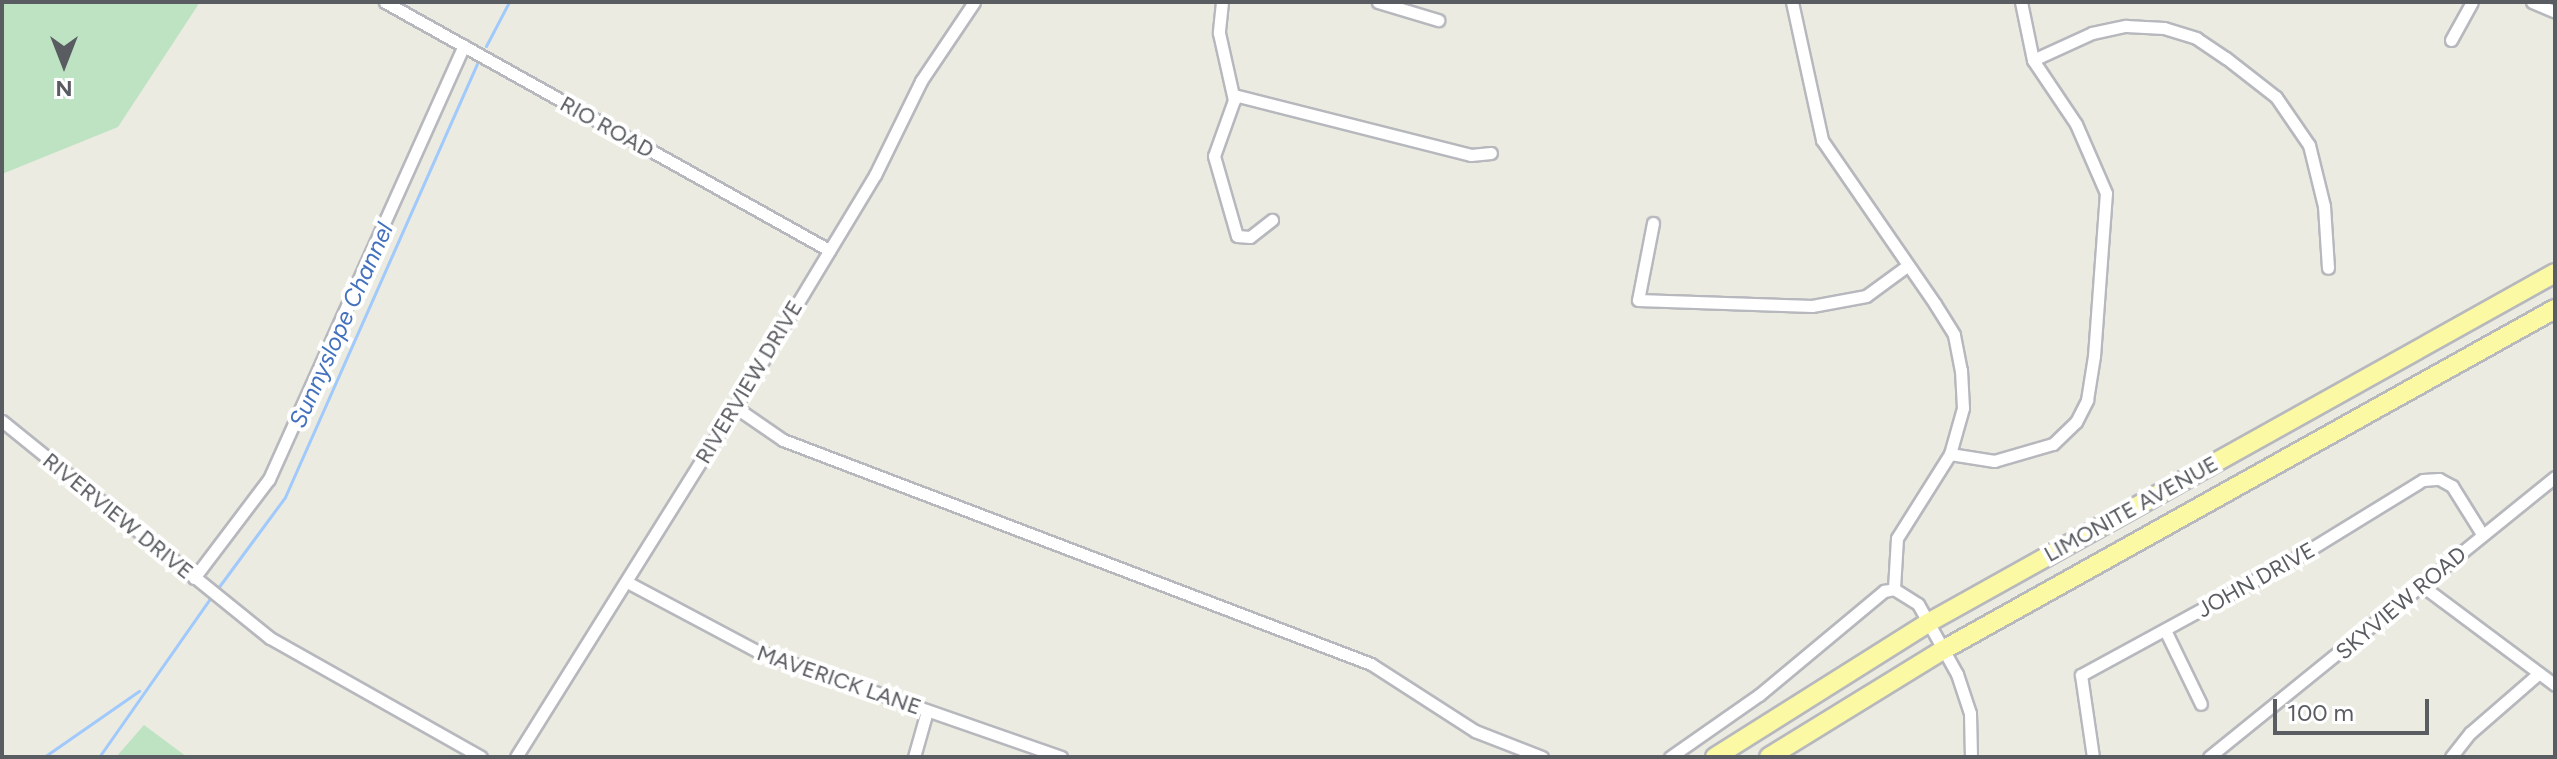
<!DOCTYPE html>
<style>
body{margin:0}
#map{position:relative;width:2557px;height:759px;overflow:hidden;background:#ecebe1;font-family:Figtree,sans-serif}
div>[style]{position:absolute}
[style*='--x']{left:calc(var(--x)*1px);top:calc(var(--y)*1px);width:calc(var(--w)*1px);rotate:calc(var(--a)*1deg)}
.green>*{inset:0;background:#bde3c2}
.stream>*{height:3px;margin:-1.5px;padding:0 1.5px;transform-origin:1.5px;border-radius:1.5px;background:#a0c9fc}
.roads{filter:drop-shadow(2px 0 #b6b8bd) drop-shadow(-2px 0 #b6b8bd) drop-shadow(0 2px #b6b8bd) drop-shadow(0 -2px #b6b8bd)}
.street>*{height:11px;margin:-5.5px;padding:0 5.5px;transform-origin:5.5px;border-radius:5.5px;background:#fff}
.primary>*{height:18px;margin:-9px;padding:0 9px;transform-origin:9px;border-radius:9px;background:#fcf9a5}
span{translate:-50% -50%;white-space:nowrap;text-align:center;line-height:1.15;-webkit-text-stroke:8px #fff;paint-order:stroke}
.street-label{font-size:22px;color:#595c61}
.water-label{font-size:24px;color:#4471be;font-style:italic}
.frame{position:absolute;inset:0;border:4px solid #595c61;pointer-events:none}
.north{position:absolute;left:24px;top:24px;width:80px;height:80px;-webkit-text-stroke:6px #fff;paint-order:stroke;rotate:180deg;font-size:22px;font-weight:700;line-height:32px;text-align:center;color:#595c61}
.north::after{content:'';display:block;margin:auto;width:28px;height:36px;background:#595c61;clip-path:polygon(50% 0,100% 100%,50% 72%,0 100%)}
.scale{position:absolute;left:2273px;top:699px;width:156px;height:36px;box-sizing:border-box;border:4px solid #595c61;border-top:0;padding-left:10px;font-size:24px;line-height:28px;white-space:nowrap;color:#595c61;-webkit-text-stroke:6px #fff;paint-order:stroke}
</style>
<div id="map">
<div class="green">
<i style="clip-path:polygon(2px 2px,200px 2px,118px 127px,2px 174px)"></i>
<i style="clip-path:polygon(144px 725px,187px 757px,116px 757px)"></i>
</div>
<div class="stream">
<i style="--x:486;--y:46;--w:50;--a:-62.4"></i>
<i style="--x:218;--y:588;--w:113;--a:-53.6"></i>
<i style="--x:285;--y:497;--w:474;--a:-66.1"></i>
<i style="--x:44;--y:757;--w:116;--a:-34.8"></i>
<i style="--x:99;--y:757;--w:195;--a:-55"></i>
</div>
<div class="roads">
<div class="street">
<i style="--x:385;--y:2;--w:509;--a:29.19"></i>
<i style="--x:1222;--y:2;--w:31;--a:96"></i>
<i style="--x:1219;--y:33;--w:69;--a:77.4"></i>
<i style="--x:1234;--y:100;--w:59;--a:109.7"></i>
<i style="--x:1214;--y:156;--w:83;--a:74"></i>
<i style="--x:1237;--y:236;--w:13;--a:4"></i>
<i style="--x:1250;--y:237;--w:28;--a:-38"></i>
<i style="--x:1378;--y:2;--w:63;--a:16.7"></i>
<i style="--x:1792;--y:2;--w:141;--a:77.7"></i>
<i style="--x:1822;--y:140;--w:199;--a:55.4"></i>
<i style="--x:1935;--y:304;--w:36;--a:58"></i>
<i style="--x:1954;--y:335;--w:36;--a:79"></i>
<i style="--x:1961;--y:370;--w:38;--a:87"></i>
<i style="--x:1963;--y:408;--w:48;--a:105.8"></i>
<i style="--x:1950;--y:454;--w:99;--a:122.2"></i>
<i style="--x:1897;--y:538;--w:51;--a:93.4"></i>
<i style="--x:2532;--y:2;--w:25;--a:23"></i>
<i style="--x:2451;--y:40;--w:43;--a:-61.1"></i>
<i style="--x:2033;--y:60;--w:65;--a:-24.6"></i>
<i style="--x:2092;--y:33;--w:35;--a:-12"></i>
<i style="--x:2126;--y:26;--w:38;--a:3"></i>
<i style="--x:2164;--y:28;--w:34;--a:17"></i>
<i style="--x:2196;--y:38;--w:36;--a:34"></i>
<i style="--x:2226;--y:58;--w:63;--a:38"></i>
<i style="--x:2276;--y:97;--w:58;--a:55.5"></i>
<i style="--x:2309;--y:145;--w:63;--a:76.2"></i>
<i style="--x:2324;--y:206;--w:62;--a:86.3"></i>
<i style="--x:1234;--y:95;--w:244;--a:14.2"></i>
<i style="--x:1471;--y:155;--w:20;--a:-6"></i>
<i style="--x:1653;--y:223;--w:78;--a:101"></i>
<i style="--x:1638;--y:300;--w:174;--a:2"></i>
<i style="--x:1812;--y:306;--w:55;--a:-10.5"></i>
<i style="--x:1866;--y:296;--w:51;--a:-36.2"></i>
<i style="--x:735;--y:407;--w:58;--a:34.5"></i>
<i style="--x:783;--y:440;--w:629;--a:20.85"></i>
<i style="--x:1371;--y:664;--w:124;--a:32.8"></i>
<i style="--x:1475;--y:731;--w:72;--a:21.2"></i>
<i style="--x:2;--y:421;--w:345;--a:39"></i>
<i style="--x:270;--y:638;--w:242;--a:29.4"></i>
<i style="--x:1950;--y:454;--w:45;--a:9"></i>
<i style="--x:1994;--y:461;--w:61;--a:-16.1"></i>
<i style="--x:2053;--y:444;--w:32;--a:-44"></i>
<i style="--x:2076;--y:422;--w:25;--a:-63"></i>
<i style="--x:2087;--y:400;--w:45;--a:-81"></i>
<i style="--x:2094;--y:356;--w:163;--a:-85.8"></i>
<i style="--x:2106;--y:193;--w:75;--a:-113.5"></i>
<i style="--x:2076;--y:124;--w:77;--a:-123.9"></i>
<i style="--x:2033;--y:60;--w:59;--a:-101.7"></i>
<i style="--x:194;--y:578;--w:124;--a:-52.9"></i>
<i style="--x:269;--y:479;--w:475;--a:-65.8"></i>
<i style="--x:627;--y:582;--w:147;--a:28"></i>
<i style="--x:757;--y:651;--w:322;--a:19.2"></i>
<i style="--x:2421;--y:585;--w:167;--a:36.7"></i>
<i style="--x:1894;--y:589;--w:28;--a:32"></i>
<i style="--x:1918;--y:604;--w:80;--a:60.9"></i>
<i style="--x:1957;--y:674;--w:41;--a:71.6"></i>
<i style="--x:1970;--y:713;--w:44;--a:88.7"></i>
<i style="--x:2165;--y:630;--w:82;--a:64.1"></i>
<i style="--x:516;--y:757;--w:413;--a:-58"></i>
<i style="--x:735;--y:407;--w:271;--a:-58.9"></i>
<i style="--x:875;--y:175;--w:105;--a:-63.9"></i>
<i style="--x:921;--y:81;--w:95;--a:-56.1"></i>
<i style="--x:914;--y:757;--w:48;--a:-74.2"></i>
<i style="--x:1670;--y:757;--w:108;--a:-34.9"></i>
<i style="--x:1759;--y:695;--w:163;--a:-39.8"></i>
<i style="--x:1884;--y:591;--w:10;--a:-11"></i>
<i style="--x:2093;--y:757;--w:83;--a:-98.3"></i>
<i style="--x:2081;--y:675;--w:245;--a:-28.6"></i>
<i style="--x:2296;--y:558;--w:149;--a:-31.6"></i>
<i style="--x:2423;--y:480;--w:16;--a:-4"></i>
<i style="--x:2439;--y:479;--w:15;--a:28"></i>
<i style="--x:2452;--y:486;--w:57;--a:58"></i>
<i style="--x:2209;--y:757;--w:445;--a:-39"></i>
<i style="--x:2451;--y:757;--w:31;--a:-52"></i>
<i style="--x:2470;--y:733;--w:91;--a:-41"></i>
</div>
<div class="primary">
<i style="--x:1715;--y:757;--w:249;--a:-32.2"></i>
<i style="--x:1926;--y:624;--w:720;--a:-29.16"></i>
<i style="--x:1769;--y:757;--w:204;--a:-31.6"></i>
<i style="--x:1943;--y:650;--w:701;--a:-29.13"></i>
</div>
</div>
<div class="street-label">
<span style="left:607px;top:127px;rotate:29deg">RIO ROAD</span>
<span style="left:749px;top:382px;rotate:-59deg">RIVERVIEW DRIVE</span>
<span style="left:2131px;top:509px;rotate:-29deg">LIMONITE AVENUE</span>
<span style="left:118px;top:516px;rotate:39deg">RIVERVIEW DRIVE</span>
<span style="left:2256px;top:580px;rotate:-29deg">JOHN DRIVE</span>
<span style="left:2401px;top:603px;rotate:-40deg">SKYVIEW ROAD</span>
<span style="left:839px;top:680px;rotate:19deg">MAVERICK LANE</span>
</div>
<div class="water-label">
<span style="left:341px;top:325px;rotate:-66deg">Sunnyslope Channel</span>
</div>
<div class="frame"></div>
<div class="north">N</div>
<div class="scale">100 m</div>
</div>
